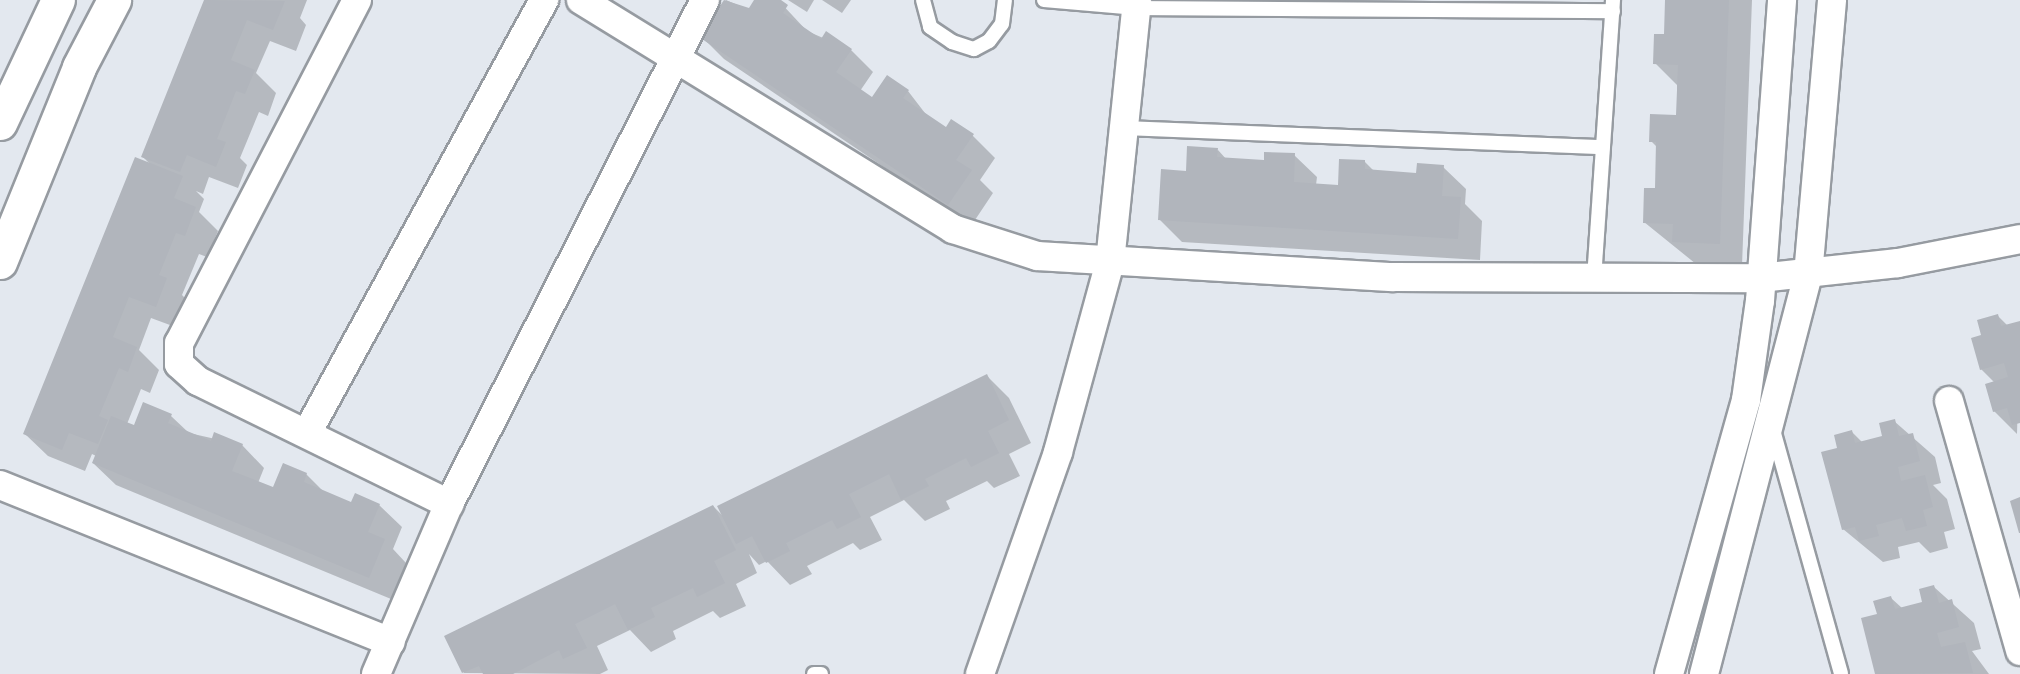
<!DOCTYPE html>
<style>
body{margin:0}
#map{position:relative;width:2020px;height:674px;overflow:hidden;background:#e3e8ef;font-family:"DM Sans",sans-serif}
div>[style]{position:absolute}
[style*='--x']{left:calc(var(--x)*1px);top:calc(var(--y)*1px);width:calc(var(--w)*1px);rotate:calc(var(--a)*1deg)}
.shadow>*{inset:0;background:#0003}
.building>*{inset:0;background:#b1b5bc}
.roads{filter:drop-shadow(2px 0 #969ba1) drop-shadow(-2px 0 #969ba1) drop-shadow(0 2px #969ba1) drop-shadow(0 -2px #969ba1)}
.lane>*{height:14px;margin:-7px;padding:0 7px;transform-origin:7px;border-radius:7px;background:#fff}
.street>*{height:28px;margin:-14px;padding:0 14px;transform-origin:14px;border-radius:14px;background:#fff}
.primary>*{height:33px;margin:-16.5px;padding:0 16.5px;transform-origin:16.5px;border-radius:16.5px;background:#fff}
span{translate:-50% -50%;white-space:nowrap;text-align:center;line-height:1.15;-webkit-text-stroke:6px #fff;paint-order:stroke}
</style>
<div id="map">
<div class="shadow">
<i style="clip-path:polygon(206px 0,307px 0,300px 18px,306px 25px,296px 51px,270px 41px,256px 73px,276px 93px,268px 116px,259px 112px,240px 158px,247px 165px,238px 188px,209px 177px,203px 194px,196px 191px,204px 199px,199px 212px,218px 231px,207px 257px,199px 254px,182px 295px,189px 302px,178px 328px,151px 318px,139px 350px,159px 370px,150px 393px,141px 389px,127px 424px,135px 427px,144px 404px,171px 416px,189px 433px,242px 445px,264px 468px,258px 483px,274px 489px,306px 474px,325px 493px,352px 504px,379px 505px,402px 527px,393px 549px,406px 563px,391px 599px,116px 485px,93px 463px,96px 456px,92px 454px,85px 471px,48px 456px,25px 434px,151px 165px,143px 157px)"></i>
<i style="clip-path:polygon(726px 0,749px 10px,756px 0,778px 0,807px 31px,851px 50px,873px 72px,860px 91px,872px 99px,908px 91px,928px 117px,946px 129px,973px 136px,995px 158px,980px 180px,993px 193px,971px 226px,724px 59px,701px 36px)"></i>
<i style="clip-path:polygon(788px 0,814px 0,807px 12px)"></i>
<i style="clip-path:polygon(822px 0,851px 0,842px 13px)"></i>
<i style="clip-path:polygon(1666px 0,1752px 0,1742px 266px,1696px 264px,1644px 222px,1656px 190px,1658px 148px,1651px 141px,1677px 117px,1677px 85px,1655px 63px,1665px 35px)"></i>
<i style="clip-path:polygon(1218px 150px,1227px 160px,1265px 162px,1294px 155px,1317px 177px,1316px 185px,1339px 186px,1365px 162px,1375px 172px,1418px 175px,1443px 167px,1466px 189px,1465px 204px,1482px 221px,1480px 260px,1182px 242px,1160px 220px,1187px 172px)"></i>
<i style="clip-path:polygon(1997px 315px,2008px 326px,2020px 323px,2017px 434px,1994px 411px,1995px 383px,1981px 369px,1983px 336px)"></i>
<i style="clip-path:polygon(987px 376px,1009px 398px,1031px 443px,1009px 454px,1020px 476px,994px 488px,987px 481px,946px 501px,950px 509px,925px 521px,904px 500px,870px 517px,882px 540px,860px 550px,853px 543px,807px 566px,812px 574px,790px 585px,767px 561px,759px 565px,749px 554px,757px 573px,736px 584px,746px 606px,720px 618px,713px 611px,673px 631px,676px 639px,651px 652px,630px 630px,597px 646px,608px 670px,600px 674px,464px 673px,446px 637px,713px 506px,724px 517px)"></i>
<i style="clip-path:polygon(1894px 421px,1935px 457px,1941px 483px,1933px 485px,1947px 499px,1955px 529px,1944px 532px,1948px 548px,1930px 553px,1919px 542px,1898px 547px,1900px 558px,1883px 562px,1843px 529px,1839px 449px,1852px 432px,1862px 442px,1884px 437px)"></i>
<i style="clip-path:polygon(1934px 587px,1974px 623px,1981px 649px,1972px 651px,1989px 674px,1877px 674px,1862px 619px,1878px 615px,1891px 598px,1902px 608px,1924px 603px)"></i>
</div>
<div class="building">
<i style="clip-path:polygon(204px 0,285px 1px,273px 30px,247px 20px,231px 60px,255px 70px,245px 94px,236px 91px,217px 139px,226px 142px,216px 167px,187px 155px,180px 172px,141px 157px)"></i>
<i style="clip-path:polygon(724px 0,749px 8px,754px 0,781px 0,788px 5px,783px 13px,821px 39px,826px 31px,852px 49px,836px 72px,872px 97px,887px 75px,909px 90px,903px 98px,946px 127px,951px 119px,974px 134px,956px 160px,972px 170px,948px 205px,699px 37px)"></i>
<i style="clip-path:polygon(1665px 0,1729px 0,1720px 244px,1672px 242px,1673px 224px,1643px 223px,1644px 188px,1655px 188px,1656px 142px,1649px 142px,1650px 114px,1676px 115px,1678px 65px,1653px 64px,1654px 34px,1664px 34px)"></i>
<i style="clip-path:polygon(1187px 146px,1218px 148px,1217px 157px,1264px 160px,1264px 152px,1295px 153px,1294px 182px,1338px 185px,1339px 159px,1365px 160px,1365px 169px,1416px 173px,1417px 163px,1444px 165px,1442px 196px,1461px 197px,1458px 239px,1158px 220px,1161px 169px,1186px 171px)"></i>
<i style="clip-path:polygon(135px 157px,183px 176px,174px 198px,196px 207px,185px 236px,176px 233px,159px 275px,167px 278px,156px 307px,129px 297px,113px 337px,137px 347px,128px 372px,119px 368px,99px 416px,108px 420px,98px 444px,69px 433px,62px 450px,23px 434px)"></i>
<i style="clip-path:polygon(1998px 314px,2001px 326px,2020px 321px,2020px 423px,2012px 425px,2007px 408px,1993px 412px,1985px 384px,2008px 377px,2004px 363px,1980px 370px,1971px 338px,1981px 335px,1977px 320px)"></i>
<i style="clip-path:polygon(987px 374px,1009px 420px,988px 431px,999px 453px,971px 467px,966px 458px,925px 479px,929px 486px,901px 500px,889px 474px,849px 494px,861px 517px,837px 529px,832px 520px,786px 543px,790px 551px,766px 563px,752px 536px,736px 544px,717px 506px)"></i>
<i style="clip-path:polygon(143px 402px,172px 414px,168px 423px,211px 441px,214px 432px,243px 444px,232px 471px,273px 487px,283px 463px,307px 473px,304px 482px,351px 502px,355px 493px,380px 504px,368px 532px,385px 539px,369px 578px,92px 463px,111px 416px,134px 425px)"></i>
<i style="clip-path:polygon(1895px 419px,1899px 436px,1913px 433px,1920px 461px,1898px 467px,1901px 481px,1925px 475px,1933px 507px,1923px 510px,1927px 526px,1906px 531px,1902px 518px,1876px 525px,1879px 536px,1859px 541px,1855px 527px,1842px 530px,1821px 452px,1837px 448px,1834px 435px,1852px 430px,1855px 443px,1882px 436px,1879px 423px)"></i>
<i style="clip-path:polygon(2020px 497px,2020px 533px,2019px 533px,2010px 501px)"></i>
<i style="clip-path:polygon(713px 505px,736px 550px,714px 561px,725px 583px,697px 597px,693px 588px,651px 608px,655px 617px,628px 630px,615px 604px,575px 624px,587px 648px,563px 659px,559px 650px,513px 674px,483px 674px,479px 666px,462px 673px,444px 636px)"></i>
<i style="clip-path:polygon(1934px 585px,1939px 603px,1952px 599px,1959px 627px,1937px 633px,1941px 647px,1965px 642px,1973px 673px,1875px 674px,1861px 618px,1877px 614px,1873px 601px,1891px 596px,1895px 609px,1922px 602px,1919px 589px)"></i>
</div>
<div class="roads">
<div class="lane">
<i style="--x:923;--y:0;--w:28;--a:75"></i>
<i style="--x:930;--y:27;--w:27;--a:34"></i>
<i style="--x:952;--y:42;--w:23;--a:18"></i>
<i style="--x:974;--y:49;--w:17;--a:-28"></i>
<i style="--x:989;--y:41;--w:21;--a:-53"></i>
<i style="--x:1002;--y:24;--w:24;--a:-83"></i>
<i style="--x:1044;--y:0;--w:93;--a:4.9"></i>
<i style="--x:1137;--y:8;--w:476;--a:0.4"></i>
<i style="--x:1125;--y:128;--w:478;--a:2.3"></i>
<i style="--x:1594;--y:279;--w:280;--a:-86.1"></i>
<i style="--x:1773;--y:430;--w:253;--a:74.4"></i>
<i style="--x:814;--y:674;--w:7;--a:0"></i>
</div>
<div class="street">
<i style="--x:357;--y:0;--w:386;--a:117.4"></i>
<i style="--x:179;--y:343;--w:21;--a:90"></i>
<i style="--x:179;--y:364;--w:25;--a:42"></i>
<i style="--x:198;--y:381;--w:280;--a:26.1"></i>
<i style="--x:581;--y:0;--w:437;--a:31.6"></i>
<i style="--x:953;--y:229;--w:88;--a:17.8"></i>
<i style="--x:1037;--y:256;--w:357;--a:3.4"></i>
<i style="--x:1393;--y:277;--w:367;--a:0.2"></i>
<i style="--x:1760;--y:278;--w:139;--a:-6.2"></i>
<i style="--x:1898;--y:263;--w:124;--a:-11.1"></i>
<i style="--x:1949;--y:401;--w:260;--a:74.1"></i>
<i style="--x:307;--y:433;--w:494;--a:-61.3"></i>
<i style="--x:0;--y:485;--w:421;--a:21.9"></i>
<i style="--x:376;--y:674;--w:185;--a:-66.8"></i>
<i style="--x:449;--y:504;--w:565;--a:-63.07"></i>
<i style="--x:980;--y:674;--w:235;--a:-70.6"></i>
<i style="--x:1058;--y:452;--w:197;--a:-74.7"></i>
<i style="--x:1110;--y:262;--w:263;--a:-84.1"></i>
<i style="--x:1669;--y:674;--w:285;--a:-74.3"></i>
<i style="--x:1746;--y:400;--w:100;--a:-82"></i>
<i style="--x:1760;--y:301;--w:302;--a:-85.8"></i>
<i style="--x:1704;--y:674;--w:412;--a:-75.4"></i>
<i style="--x:1808;--y:275;--w:276;--a:-85"></i>
</div>
<div class="primary">
<i style="--x:0;--y:123;--w:136;--a:-64.8"></i>
<i style="--x:0;--y:262;--w:210;--a:-67.9"></i>
<i style="--x:79;--y:67;--w:76;--a:-62.4"></i>
</div>
</div>
</div>
